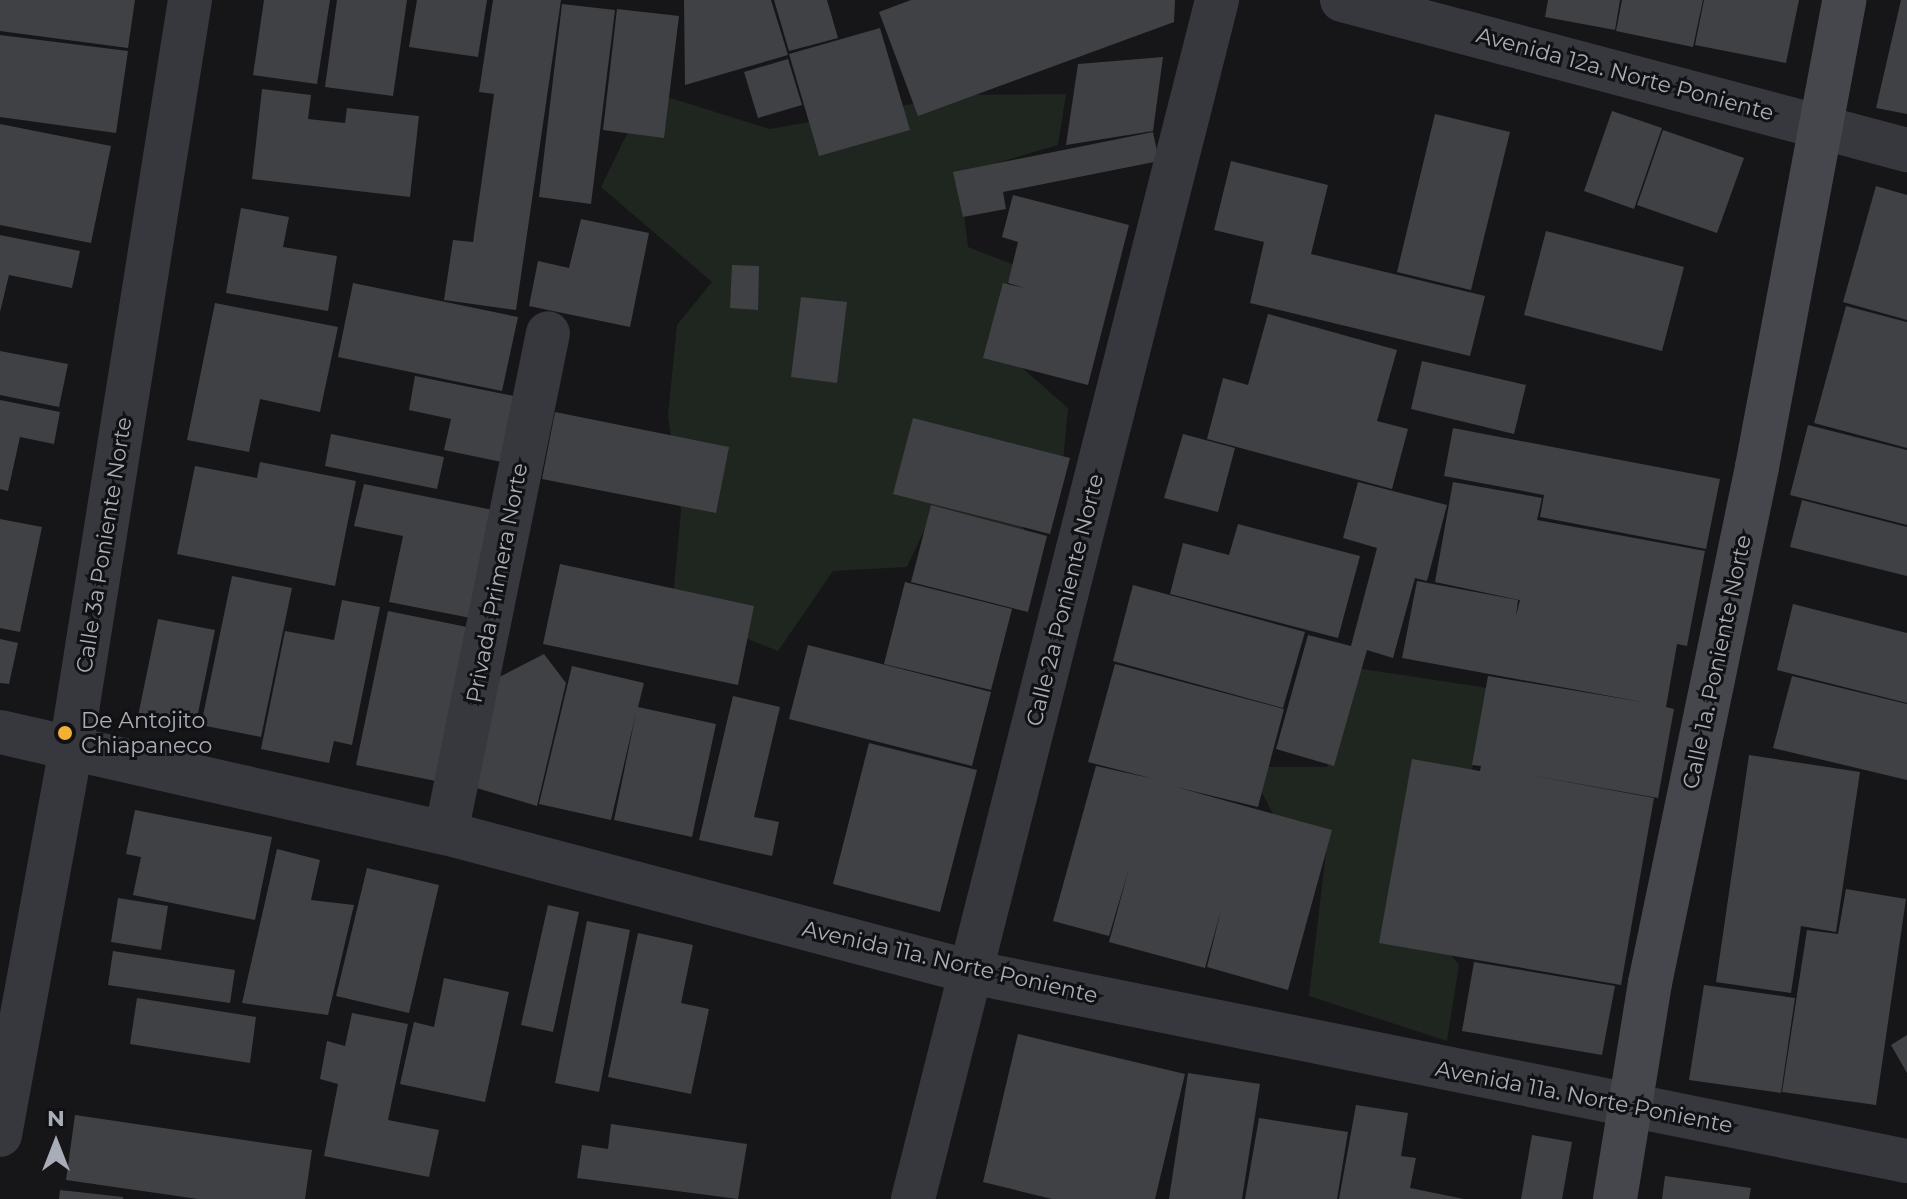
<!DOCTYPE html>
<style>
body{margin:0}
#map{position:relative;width:1907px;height:1199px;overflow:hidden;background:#161618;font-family:Montserrat,sans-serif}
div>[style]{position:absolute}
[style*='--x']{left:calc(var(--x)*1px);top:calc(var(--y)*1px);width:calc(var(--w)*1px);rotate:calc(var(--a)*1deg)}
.green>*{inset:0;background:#1e261f}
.building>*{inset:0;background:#404145}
.minor>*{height:44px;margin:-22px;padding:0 22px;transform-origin:22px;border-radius:22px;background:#37383d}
.tertiary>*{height:44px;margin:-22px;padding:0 22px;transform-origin:22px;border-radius:22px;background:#37383d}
.secondary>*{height:44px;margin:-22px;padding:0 22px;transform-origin:22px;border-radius:22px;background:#45474d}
.dots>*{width:22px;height:22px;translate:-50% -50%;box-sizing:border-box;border:4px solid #111113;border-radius:50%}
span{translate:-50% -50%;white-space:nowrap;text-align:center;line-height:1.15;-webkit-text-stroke:6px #111113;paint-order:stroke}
.street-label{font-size:22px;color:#a8adb8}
.poi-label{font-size:22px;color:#a8adb8}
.left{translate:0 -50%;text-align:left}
.north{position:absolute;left:16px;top:1103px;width:80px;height:80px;-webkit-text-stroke:6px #111113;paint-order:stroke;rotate:0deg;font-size:22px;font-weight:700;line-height:32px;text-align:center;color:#a8adb8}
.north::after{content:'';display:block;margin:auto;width:28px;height:36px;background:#a8adb8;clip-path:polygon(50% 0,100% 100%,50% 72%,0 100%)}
</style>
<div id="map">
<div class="green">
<i style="clip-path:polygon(648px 91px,770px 129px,963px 95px,1066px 94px,1058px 145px,959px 174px,968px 247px,1014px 265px,988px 338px,1068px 408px,1063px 462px,957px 445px,1043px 553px,1001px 602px,934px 509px,907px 567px,833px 571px,778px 651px,672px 609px,681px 511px,668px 415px,677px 325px,712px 282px,601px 187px)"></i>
<i style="clip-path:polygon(1356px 668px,1494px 689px,1459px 817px,1396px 887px,1459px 965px,1447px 1041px,1309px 996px,1327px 844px,1280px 828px,1249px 767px,1327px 767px,1340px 743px)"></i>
</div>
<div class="building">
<i style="clip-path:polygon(0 0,135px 0,128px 48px,0 31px)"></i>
<i style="clip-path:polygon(264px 0,330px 0,317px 84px,253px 75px)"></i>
<i style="clip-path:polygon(337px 0,407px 0,393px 96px,325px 87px)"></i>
<i style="clip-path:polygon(417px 0,487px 0,478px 57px,409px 47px)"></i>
<i style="clip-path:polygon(493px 0,561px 0,516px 310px,444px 300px,453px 240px,473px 242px,494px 94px,479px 92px)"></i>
<i style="clip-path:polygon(684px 0,771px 0,788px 55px,685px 85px)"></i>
<i style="clip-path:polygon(774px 0,827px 0,838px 38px,789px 51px)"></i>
<i style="clip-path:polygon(911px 0,1175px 0,1174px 22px,918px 116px,879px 12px)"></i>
<i style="clip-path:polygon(1548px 0,1620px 0,1615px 30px,1545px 17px)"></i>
<i style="clip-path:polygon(1622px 0,1703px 0,1693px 47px,1616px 31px)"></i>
<i style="clip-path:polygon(1704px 0,1799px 0,1786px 63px,1695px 45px)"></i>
<i style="clip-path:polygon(1901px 0,1907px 0,1907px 114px,1876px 108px)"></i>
<i style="clip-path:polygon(562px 4px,615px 10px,591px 204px,539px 197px)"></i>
<i style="clip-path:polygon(617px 9px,679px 16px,664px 138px,603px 130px)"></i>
<i style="clip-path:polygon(880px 28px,910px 130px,819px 156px,789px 54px)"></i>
<i style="clip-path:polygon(0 35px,128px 51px,116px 133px,0 117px)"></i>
<i style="clip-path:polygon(1163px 57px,1153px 131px,1066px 145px,1078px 64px)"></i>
<i style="clip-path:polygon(788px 59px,802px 105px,758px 118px,744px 72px)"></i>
<i style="clip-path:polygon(262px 89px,311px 95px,308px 119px,345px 123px,347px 108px,419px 116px,410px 197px,252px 179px)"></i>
<i style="clip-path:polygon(1612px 111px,1662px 128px,1634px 209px,1584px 191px)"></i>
<i style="clip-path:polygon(1435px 114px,1510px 132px,1471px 290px,1397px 272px)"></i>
<i style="clip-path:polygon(0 124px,111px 146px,91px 243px,0 225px)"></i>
<i style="clip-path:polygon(1663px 130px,1744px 158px,1717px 233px,1637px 205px)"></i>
<i style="clip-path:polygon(1153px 132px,1159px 161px,1003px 192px,1006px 209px,963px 217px,953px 172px)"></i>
<i style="clip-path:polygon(1231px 161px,1328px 185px,1311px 254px,1485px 296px,1470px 356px,1250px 303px,1264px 242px,1214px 230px)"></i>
<i style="clip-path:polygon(1876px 186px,1907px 195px,1907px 320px,1843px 302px)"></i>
<i style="clip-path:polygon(1013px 195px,1129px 225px,1088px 385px,983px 358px,1003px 283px,1025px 288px,1008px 283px,1018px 242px,1002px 237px)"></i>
<i style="clip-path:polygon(241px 208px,289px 217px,283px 247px,337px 256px,328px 311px,226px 293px)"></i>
<i style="clip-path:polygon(581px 219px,649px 233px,630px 327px,529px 306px,538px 261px,569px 268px)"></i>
<i style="clip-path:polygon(1546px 231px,1684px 267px,1662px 351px,1524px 315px)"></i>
<i style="clip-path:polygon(0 235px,80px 251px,72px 288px,9px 275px,0 312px)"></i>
<i style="clip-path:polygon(732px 265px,759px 266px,758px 310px,730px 308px)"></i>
<i style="clip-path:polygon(353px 283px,518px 317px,502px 391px,338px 357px)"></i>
<i style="clip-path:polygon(801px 297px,847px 302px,837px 383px,791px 377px)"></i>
<i style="clip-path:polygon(215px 303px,338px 327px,320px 412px,260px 399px,249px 452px,187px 440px)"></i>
<i style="clip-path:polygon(1846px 306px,1907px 322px,1907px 448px,1814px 423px)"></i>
<i style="clip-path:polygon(1268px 314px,1397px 350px,1377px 421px,1408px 429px,1392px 489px,1207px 439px,1223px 378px,1248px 385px)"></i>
<i style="clip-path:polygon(0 351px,68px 364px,59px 407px,0 395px)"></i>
<i style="clip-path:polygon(1422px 361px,1526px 385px,1514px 434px,1411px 409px)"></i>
<i style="clip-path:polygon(415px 376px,529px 399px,516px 465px,444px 450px,451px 419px,409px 410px)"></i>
<i style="clip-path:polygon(0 400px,60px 412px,54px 444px,20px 437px,8px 491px,0 489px)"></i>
<i style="clip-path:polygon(555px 412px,729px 447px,716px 513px,542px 479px)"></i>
<i style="clip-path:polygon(913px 418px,1070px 458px,1050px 534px,893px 494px)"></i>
<i style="clip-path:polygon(1808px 425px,1907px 450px,1907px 525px,1790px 495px)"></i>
<i style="clip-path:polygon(1453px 428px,1720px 479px,1706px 549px,1540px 517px,1544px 495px,1444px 476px)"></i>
<i style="clip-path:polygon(331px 434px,444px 457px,437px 489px,325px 466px)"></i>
<i style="clip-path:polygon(1183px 434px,1235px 448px,1218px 512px,1164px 498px)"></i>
<i style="clip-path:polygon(260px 462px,356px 481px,335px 586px,177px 554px,195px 466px,257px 478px)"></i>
<i style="clip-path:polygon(1358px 482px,1447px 505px,1427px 581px,1415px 578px,1393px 658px,1367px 650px,1334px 766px,1276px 749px,1308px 635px,1351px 646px,1377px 548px,1343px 538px)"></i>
<i style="clip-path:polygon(1453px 482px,1542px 498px,1537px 520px,1705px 551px,1687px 646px,1677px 644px,1666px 707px,1674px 709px,1658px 798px,1508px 771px,1654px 798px,1621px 985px,1379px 943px,1412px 759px,1480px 771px,1481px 766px,1472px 765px,1488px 676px,1648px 703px,1402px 658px,1417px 581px,1518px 600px,1516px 616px,1520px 600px,1524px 601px,1435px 582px)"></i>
<i style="clip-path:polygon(364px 484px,498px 511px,476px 619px,389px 602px,403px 536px,354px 526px)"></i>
<i style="clip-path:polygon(1802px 500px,1907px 527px,1907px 576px,1790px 547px)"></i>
<i style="clip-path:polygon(931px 505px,1047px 536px,1028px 612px,911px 582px)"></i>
<i style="clip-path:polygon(0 519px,42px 527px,20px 632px,0 628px)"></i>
<i style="clip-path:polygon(1238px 524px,1360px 556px,1338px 638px,1170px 594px,1183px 543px,1229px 555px)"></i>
<i style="clip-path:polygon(560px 564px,754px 606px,738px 685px,543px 644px)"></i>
<i style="clip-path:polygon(232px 576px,292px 588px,261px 737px,201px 725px)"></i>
<i style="clip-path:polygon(905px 582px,1012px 609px,991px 690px,884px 664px)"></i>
<i style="clip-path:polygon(1133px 585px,1305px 632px,1283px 708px,1113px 661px)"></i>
<i style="clip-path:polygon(342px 600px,380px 607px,352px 745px,334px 741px,329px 763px,261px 749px,285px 631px,334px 640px)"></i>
<i style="clip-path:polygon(1793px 604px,1907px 633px,1907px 703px,1777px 670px)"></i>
<i style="clip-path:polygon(388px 611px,477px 629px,446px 783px,356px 765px)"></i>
<i style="clip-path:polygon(158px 619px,215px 630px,195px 728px,138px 716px)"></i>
<i style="clip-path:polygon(0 639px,18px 643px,9px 684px,0 683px)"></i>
<i style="clip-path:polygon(808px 645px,991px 692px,972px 766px,789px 719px)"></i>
<i style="clip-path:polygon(544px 654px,566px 683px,537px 806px,470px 786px,484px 685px)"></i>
<i style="clip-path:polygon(1115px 664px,1284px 709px,1258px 807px,1176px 787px,1332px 830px,1288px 990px,1207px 967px,1221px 910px,1205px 968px,1109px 942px,1129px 868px,1109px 936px,1053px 921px,1096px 766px,1154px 779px,1088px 762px)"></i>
<i style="clip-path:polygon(572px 666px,644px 683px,638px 707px,716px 724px,692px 837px,614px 820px,636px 713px,611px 820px,539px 804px)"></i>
<i style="clip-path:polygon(1792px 676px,1907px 704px,1907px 780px,1773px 748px)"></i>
<i style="clip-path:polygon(733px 696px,780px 707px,754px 817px,779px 822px,772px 856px,699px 840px)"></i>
<i style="clip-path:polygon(869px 743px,977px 770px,940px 912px,833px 884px)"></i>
<i style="clip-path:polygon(1749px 755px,1860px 772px,1836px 932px,1801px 926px,1791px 993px,1716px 982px)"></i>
<i style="clip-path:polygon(135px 810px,272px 837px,255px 920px,133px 895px,141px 857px,126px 854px)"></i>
<i style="clip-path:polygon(277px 849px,320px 860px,311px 900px,354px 905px,328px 1015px,242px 1003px)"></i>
<i style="clip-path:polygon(367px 868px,439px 885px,409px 1013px,336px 996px)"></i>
<i style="clip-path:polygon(1846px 889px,1906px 899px,1876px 1105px,1782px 1092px,1807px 930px,1838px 934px)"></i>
<i style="clip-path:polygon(118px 898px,168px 906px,161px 950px,111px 942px)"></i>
<i style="clip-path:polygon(548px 905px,579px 912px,553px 1032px,521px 1025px)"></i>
<i style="clip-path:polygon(587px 921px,630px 930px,599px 1092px,555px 1083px)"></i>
<i style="clip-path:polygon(638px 933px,693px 945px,681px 1003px,709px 1009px,691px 1094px,608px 1077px)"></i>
<i style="clip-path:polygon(113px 951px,235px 970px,230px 1003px,108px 985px)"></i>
<i style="clip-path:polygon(1474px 962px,1615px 986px,1602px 1055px,1462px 1031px)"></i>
<i style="clip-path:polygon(444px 978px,509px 992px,485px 1102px,400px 1084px,414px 1022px,434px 1027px)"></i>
<i style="clip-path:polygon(1704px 985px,1795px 998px,1781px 1093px,1689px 1080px)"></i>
<i style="clip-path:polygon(137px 998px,256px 1017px,250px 1063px,130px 1044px)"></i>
<i style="clip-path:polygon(352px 1013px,408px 1024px,388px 1120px,439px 1130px,429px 1177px,324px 1156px,338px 1084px,320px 1079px,327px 1041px,345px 1046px)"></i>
<i style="clip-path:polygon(1018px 1034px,1185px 1074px,1155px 1199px,1052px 1199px,983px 1182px)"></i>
<i style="clip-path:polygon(1907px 1035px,1907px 1073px,1891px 1045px)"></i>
<i style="clip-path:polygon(1188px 1073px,1260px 1084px,1242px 1199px,1169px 1199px)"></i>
<i style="clip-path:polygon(1356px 1105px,1408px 1113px,1401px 1156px,1416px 1158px,1410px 1188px,1464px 1199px,1339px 1199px)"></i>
<i style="clip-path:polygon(75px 1115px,312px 1150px,305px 1199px,198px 1199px,66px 1180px)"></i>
<i style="clip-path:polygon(1259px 1118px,1348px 1132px,1337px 1199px,1245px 1199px)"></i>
<i style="clip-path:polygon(611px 1124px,747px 1144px,738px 1199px,577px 1178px,582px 1145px,608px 1149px)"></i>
<i style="clip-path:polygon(1532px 1135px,1572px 1142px,1562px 1199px,1521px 1199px)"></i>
<i style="clip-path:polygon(1665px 1176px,1751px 1188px,1749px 1199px,1662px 1199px)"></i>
<i style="clip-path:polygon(60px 1190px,123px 1197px,123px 1199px,59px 1199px)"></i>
</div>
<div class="minor">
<i style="--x:1342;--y:0;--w:585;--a:14.87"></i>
<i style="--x:0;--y:732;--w:457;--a:12.8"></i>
<i style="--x:446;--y:833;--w:543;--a:14.83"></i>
<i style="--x:971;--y:972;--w:955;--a:11.42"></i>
<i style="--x:446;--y:833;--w:510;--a:-78.47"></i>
<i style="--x:0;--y:1135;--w:393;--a:-79.6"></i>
<i style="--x:71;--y:748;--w:757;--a:-80.96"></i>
</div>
<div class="tertiary">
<i style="--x:913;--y:1199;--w:1237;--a:-75.77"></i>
</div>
<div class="secondary">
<i style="--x:1615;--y:1199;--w:219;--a:-80.8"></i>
<i style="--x:1650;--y:983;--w:527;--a:-78.28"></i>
<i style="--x:1757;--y:467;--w:475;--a:-79.4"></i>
</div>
<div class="dots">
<i style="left:65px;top:733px;background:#f2b134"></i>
</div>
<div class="street-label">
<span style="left:1625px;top:74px;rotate:15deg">Avenida 12a. Norte Poniente</span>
<span style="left:104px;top:545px;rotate:-81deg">Calle 3a Poniente Norte</span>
<span style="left:497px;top:583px;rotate:-79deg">Privada Primera Norte</span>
<span style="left:1065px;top:600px;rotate:-76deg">Calle 2a Poniente Norte</span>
<span style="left:1717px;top:662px;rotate:-78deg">Calle 1a. Poniente Norte</span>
<span style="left:950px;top:962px;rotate:13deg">Avenida 11a. Norte Poniente</span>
<span style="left:1584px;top:1097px;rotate:11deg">Avenida 11a. Norte Poniente</span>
</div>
<div class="poi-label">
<span class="left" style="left:81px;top:733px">De Antojito<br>Chiapaneco</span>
</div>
<div class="north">N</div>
</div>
